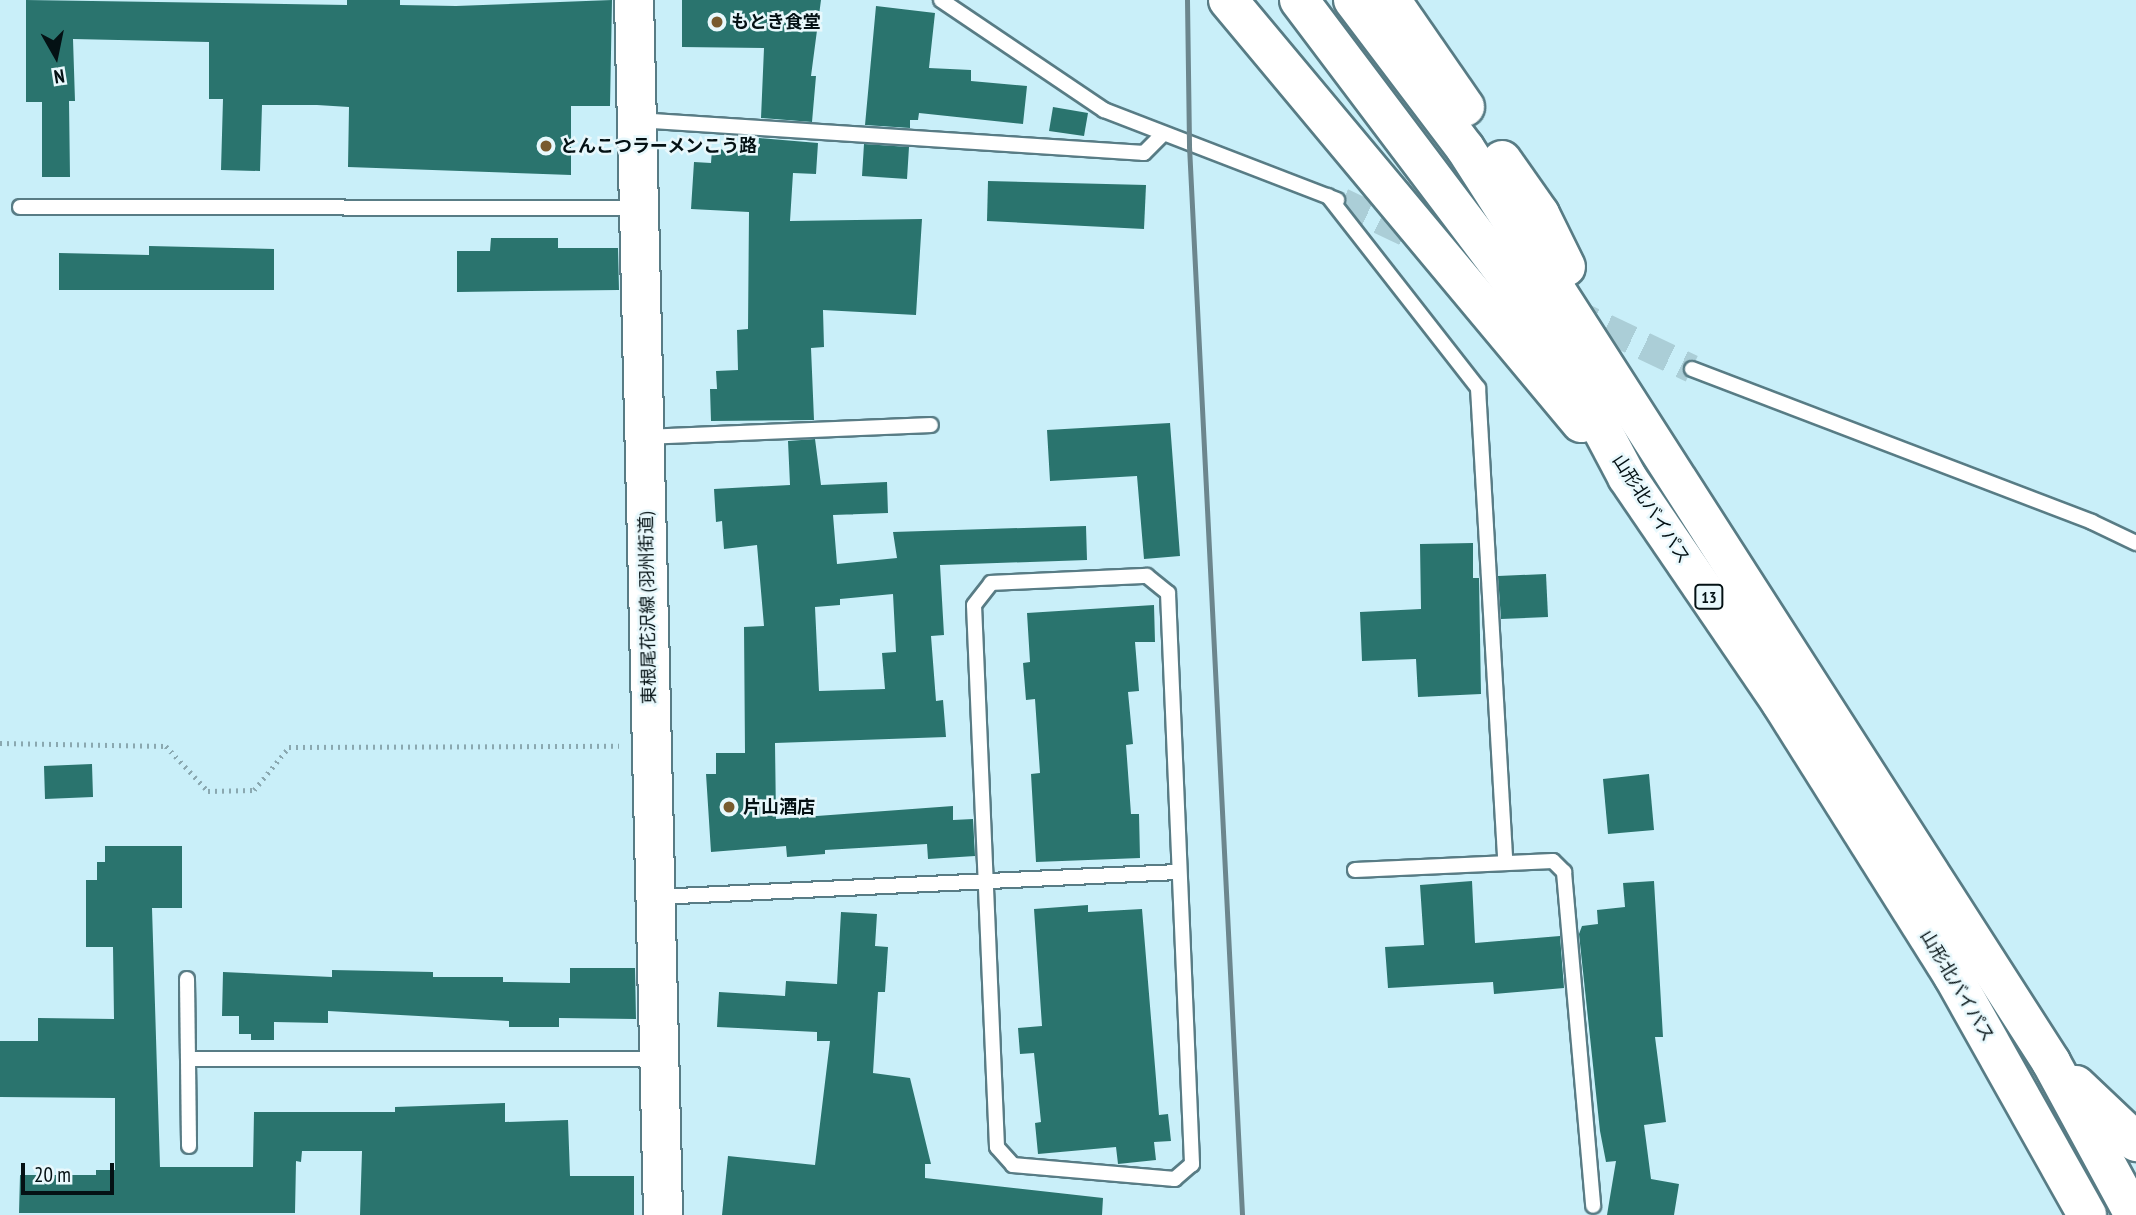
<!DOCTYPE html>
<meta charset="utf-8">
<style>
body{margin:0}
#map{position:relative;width:2136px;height:1215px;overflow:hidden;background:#c9eff9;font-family:"PT Sans Narrow","Noto Sans JP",sans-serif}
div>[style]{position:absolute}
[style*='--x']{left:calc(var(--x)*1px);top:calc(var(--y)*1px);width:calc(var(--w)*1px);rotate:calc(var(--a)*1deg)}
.building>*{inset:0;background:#2a746e}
.minor-tunnel>*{height:28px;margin-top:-14px;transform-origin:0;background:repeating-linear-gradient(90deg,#abced7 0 28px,transparent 0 42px)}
.path>*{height:4.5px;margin-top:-2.25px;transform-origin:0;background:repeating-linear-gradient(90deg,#8aa8b0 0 2px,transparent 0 7px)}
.roads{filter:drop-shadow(2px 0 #587c85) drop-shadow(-2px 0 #587c85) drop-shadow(0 2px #587c85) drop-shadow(0 -2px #587c85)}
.service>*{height:14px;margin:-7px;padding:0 7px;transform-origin:7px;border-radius:7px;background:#fff}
.secondary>*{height:38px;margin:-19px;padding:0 19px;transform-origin:19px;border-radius:19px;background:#fff}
.trunk>*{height:38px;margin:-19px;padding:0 19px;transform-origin:19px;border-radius:19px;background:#fff}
.rail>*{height:5px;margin:-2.5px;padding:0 2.5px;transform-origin:2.5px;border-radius:2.5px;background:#6c868d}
.dots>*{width:19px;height:19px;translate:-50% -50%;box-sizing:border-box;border:4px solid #e8f8fc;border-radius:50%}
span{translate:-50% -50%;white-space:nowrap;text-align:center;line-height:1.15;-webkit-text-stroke:5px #e8f8fc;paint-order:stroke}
.shield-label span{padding:2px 5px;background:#e8f8fc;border:2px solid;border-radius:5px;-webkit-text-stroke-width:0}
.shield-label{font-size:16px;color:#041114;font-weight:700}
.poi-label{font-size:18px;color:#041114;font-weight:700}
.left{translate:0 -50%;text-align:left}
.street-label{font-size:18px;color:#041114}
.north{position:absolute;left:21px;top:21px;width:70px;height:70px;-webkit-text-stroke:5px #e8f8fc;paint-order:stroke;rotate:171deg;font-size:19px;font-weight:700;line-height:28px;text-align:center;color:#041114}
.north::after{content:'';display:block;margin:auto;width:24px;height:32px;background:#041114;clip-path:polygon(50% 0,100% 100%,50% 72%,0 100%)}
.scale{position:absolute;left:21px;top:1163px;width:93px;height:32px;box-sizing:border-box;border:4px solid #041114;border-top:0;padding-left:9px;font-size:21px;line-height:24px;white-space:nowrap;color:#041114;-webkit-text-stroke:5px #e8f8fc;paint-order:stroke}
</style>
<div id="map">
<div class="building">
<i style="clip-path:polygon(26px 0,347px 5px,347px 0,400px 0,400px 5px,456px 6px,612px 0,610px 106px,571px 106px,571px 175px,348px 167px,349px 107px,317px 105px,262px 105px,260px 171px,221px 170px,223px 99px,209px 99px,209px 42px,73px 39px,75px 101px,69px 101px,70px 177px,42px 177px,42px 102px,26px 102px)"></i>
<i style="clip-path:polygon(682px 0,821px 0,811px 76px,816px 76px,812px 122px,761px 118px,764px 48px,682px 47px)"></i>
<i style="clip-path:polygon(876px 6px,935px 13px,929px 68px,971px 70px,971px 81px,1027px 86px,1023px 124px,919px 113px,918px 120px,910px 120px,910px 128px,865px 125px)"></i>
<i style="clip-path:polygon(1053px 107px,1088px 113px,1084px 136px,1049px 131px)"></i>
<i style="clip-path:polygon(759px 138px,818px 143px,816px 174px,793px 173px,790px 221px,922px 219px,916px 315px,823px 310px,824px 347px,811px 348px,814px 420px,711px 421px,710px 389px,717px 389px,716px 371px,738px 370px,737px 330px,748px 329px,749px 212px,691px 209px,694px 162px,711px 163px,712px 149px,758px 151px)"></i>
<i style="clip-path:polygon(864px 144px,909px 147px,907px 179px,862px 176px)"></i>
<i style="clip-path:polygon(988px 181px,1146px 185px,1144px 229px,987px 221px)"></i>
<i style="clip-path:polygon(491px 238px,558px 238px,558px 248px,618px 248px,619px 290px,457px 292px,457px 251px,490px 251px)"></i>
<i style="clip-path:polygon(149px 246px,274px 249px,274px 290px,59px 290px,59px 253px,149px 255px)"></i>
<i style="clip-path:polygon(1170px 423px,1180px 556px,1144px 559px,1137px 476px,1050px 481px,1047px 430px)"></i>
<i style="clip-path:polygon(evenodd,815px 439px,821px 485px,887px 482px,888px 513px,833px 515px,837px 564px,897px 558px,893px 532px,1086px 526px,1087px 560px,940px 565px,944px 635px,931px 636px,936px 701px,943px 700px,946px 737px,775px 743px,776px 819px,953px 806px,953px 820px,973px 819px,975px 856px,928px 859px,927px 844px,825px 850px,825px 854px,787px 857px,786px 846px,711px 852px,706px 774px,716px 774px,716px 753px,745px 753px,744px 627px,764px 626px,757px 545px,724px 549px,722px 521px,716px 522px,714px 489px,790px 485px,788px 441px,815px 439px,893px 594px,896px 652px,882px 653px,885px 689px,819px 691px,815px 607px,840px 605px,840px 599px,893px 594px)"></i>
<i style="clip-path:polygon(1473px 543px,1473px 578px,1479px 578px,1481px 694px,1418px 697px,1416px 659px,1362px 661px,1360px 612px,1421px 609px,1420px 544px)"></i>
<i style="clip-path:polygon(1546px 574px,1548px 617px,1501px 619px,1498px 576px)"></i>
<i style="clip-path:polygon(1154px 605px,1155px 642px,1135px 642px,1139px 691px,1128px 692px,1133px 744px,1126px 745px,1131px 814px,1139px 814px,1140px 858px,1036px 862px,1031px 774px,1040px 773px,1035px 699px,1026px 700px,1023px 663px,1030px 662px,1027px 613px)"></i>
<i style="clip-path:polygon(92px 764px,93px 797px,45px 799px,44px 766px)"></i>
<i style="clip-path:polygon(1649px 774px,1654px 830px,1608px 834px,1603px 779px)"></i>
<i style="clip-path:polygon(105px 846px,182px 846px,182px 908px,152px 908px,160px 1167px,253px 1167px,254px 1112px,395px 1112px,395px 1107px,505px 1103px,505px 1122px,568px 1120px,570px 1176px,634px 1176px,634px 1215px,360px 1215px,362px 1151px,302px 1151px,301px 1162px,296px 1161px,295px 1213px,19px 1213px,20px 1175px,96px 1175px,96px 1170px,115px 1170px,115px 1098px,0 1097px,0 1041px,38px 1041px,38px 1018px,114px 1019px,113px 947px,86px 947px,86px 880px,97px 880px,97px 862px,105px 862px)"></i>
<i style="clip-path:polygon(1472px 881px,1475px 943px,1560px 936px,1564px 988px,1494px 994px,1493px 982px,1388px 988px,1385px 947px,1424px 945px,1420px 885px)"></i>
<i style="clip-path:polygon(1654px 881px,1663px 1037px,1655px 1037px,1666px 1122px,1644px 1125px,1651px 1179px,1679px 1184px,1674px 1215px,1607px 1215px,1616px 1161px,1606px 1162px,1600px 1131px,1579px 934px,1582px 926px,1598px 924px,1597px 910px,1625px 907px,1623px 883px)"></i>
<i style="clip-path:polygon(1088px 905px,1088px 912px,1142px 909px,1159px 1115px,1168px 1114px,1171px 1141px,1154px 1142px,1156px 1160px,1118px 1164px,1116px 1147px,1038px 1154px,1035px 1123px,1041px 1122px,1034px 1053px,1020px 1054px,1018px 1028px,1042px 1026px,1034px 909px)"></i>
<i style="clip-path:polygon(841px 912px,877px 914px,875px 946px,888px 947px,885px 992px,878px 992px,873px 1073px,910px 1078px,931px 1164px,925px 1164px,925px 1178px,1103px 1198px,1102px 1215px,722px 1215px,728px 1156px,815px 1165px,830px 1041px,817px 1041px,817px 1032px,717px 1027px,719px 992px,785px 996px,786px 981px,837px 984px)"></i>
<i style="clip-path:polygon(570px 968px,635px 968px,636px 1019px,559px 1018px,559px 1027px,509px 1027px,509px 1021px,328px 1011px,328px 1023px,274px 1022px,274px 1040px,251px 1040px,251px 1034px,239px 1034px,239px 1016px,222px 1016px,223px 972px,332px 977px,332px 970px,433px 972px,433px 977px,503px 977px,503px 982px,570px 983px)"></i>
</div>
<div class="minor-tunnel">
<i style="--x:1342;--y:202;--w:91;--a:25.4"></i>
<i style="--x:1568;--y:310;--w:137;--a:25.4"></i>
</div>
<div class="path">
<i style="--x:0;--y:743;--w:166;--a:1"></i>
<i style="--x:166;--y:746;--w:62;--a:47"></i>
<i style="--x:208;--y:791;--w:46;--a:-1.2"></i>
<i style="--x:254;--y:790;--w:55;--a:-50.9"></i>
<i style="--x:289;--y:747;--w:330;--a:-0.2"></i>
</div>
<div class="roads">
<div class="service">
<i style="--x:941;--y:0;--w:197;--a:34"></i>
<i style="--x:1104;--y:110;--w:250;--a:21.1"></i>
<i style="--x:637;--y:120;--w:508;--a:3.72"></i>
<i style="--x:1144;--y:153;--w:25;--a:-45"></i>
<i style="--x:1328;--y:196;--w:244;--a:52"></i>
<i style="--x:1478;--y:388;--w:475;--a:86.7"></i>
<i style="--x:20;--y:207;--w:618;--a:0.09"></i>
<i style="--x:1692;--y:369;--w:428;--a:20.9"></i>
<i style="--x:2092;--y:522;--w:49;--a:25.5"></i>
<i style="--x:645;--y:437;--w:286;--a:-2.4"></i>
<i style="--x:1147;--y:576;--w:27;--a:39"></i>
<i style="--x:1168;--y:593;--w:572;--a:87.59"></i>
<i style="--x:1192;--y:1164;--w:23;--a:139"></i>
<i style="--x:1175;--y:1179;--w:163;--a:-175.1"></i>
<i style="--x:1013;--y:1165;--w:24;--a:-132"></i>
<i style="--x:997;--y:1147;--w:542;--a:-92.43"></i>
<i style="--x:974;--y:605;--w:28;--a:-52"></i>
<i style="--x:991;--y:583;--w:156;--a:-2.6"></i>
<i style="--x:1355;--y:870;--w:198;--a:-2.6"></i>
<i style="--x:1553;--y:861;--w:16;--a:45"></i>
<i style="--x:1564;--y:872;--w:335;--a:85"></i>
<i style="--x:657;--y:897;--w:522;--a:-2.75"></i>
<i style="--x:187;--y:979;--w:167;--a:89.3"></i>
<i style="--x:188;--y:1059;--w:470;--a:0"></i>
</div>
<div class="secondary">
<i style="--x:634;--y:0;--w:1215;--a:88.63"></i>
</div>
<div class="trunk">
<i style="--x:1228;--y:0;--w:551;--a:50.15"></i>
<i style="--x:1299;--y:0;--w:424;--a:53"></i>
<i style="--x:1554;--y:339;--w:156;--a:62.1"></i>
<i style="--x:1627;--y:477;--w:273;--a:55.7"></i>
<i style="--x:1781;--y:703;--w:323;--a:57.8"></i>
<i style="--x:1953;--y:976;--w:274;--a:60.7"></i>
<i style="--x:1353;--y:0;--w:186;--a:52.9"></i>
<i style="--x:1465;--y:148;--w:1086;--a:57.33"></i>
<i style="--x:2051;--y:1062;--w:174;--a:61.5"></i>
<i style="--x:1391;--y:0;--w:130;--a:55.3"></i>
<i style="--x:1502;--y:160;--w:66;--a:54.9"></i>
<i style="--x:1540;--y:214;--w:59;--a:63.9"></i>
<i style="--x:2076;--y:1085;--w:83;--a:43.5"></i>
</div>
</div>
<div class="rail">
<i style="--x:1187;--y:0;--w:146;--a:89.2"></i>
<i style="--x:1189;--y:146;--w:1070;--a:87.16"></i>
</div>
<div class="dots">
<i style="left:717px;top:22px;background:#785a2e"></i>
<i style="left:546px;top:146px;background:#785a2e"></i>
<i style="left:729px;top:807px;background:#785a2e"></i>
</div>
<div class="shield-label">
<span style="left:1709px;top:597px">13</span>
</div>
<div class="poi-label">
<span class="left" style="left:731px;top:22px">もとき食堂</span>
<span class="left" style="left:560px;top:146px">とんこつラーメンこう路</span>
<span class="left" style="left:743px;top:807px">片山酒店</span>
</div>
<div class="street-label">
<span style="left:1651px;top:509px;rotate:57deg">山形北バイパス</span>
<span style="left:648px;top:608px;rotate:-91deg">東根尾花沢線 (羽州街道)</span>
<span style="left:1957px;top:986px;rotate:59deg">山形北バイパス</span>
</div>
<div class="north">N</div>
<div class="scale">20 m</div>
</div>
